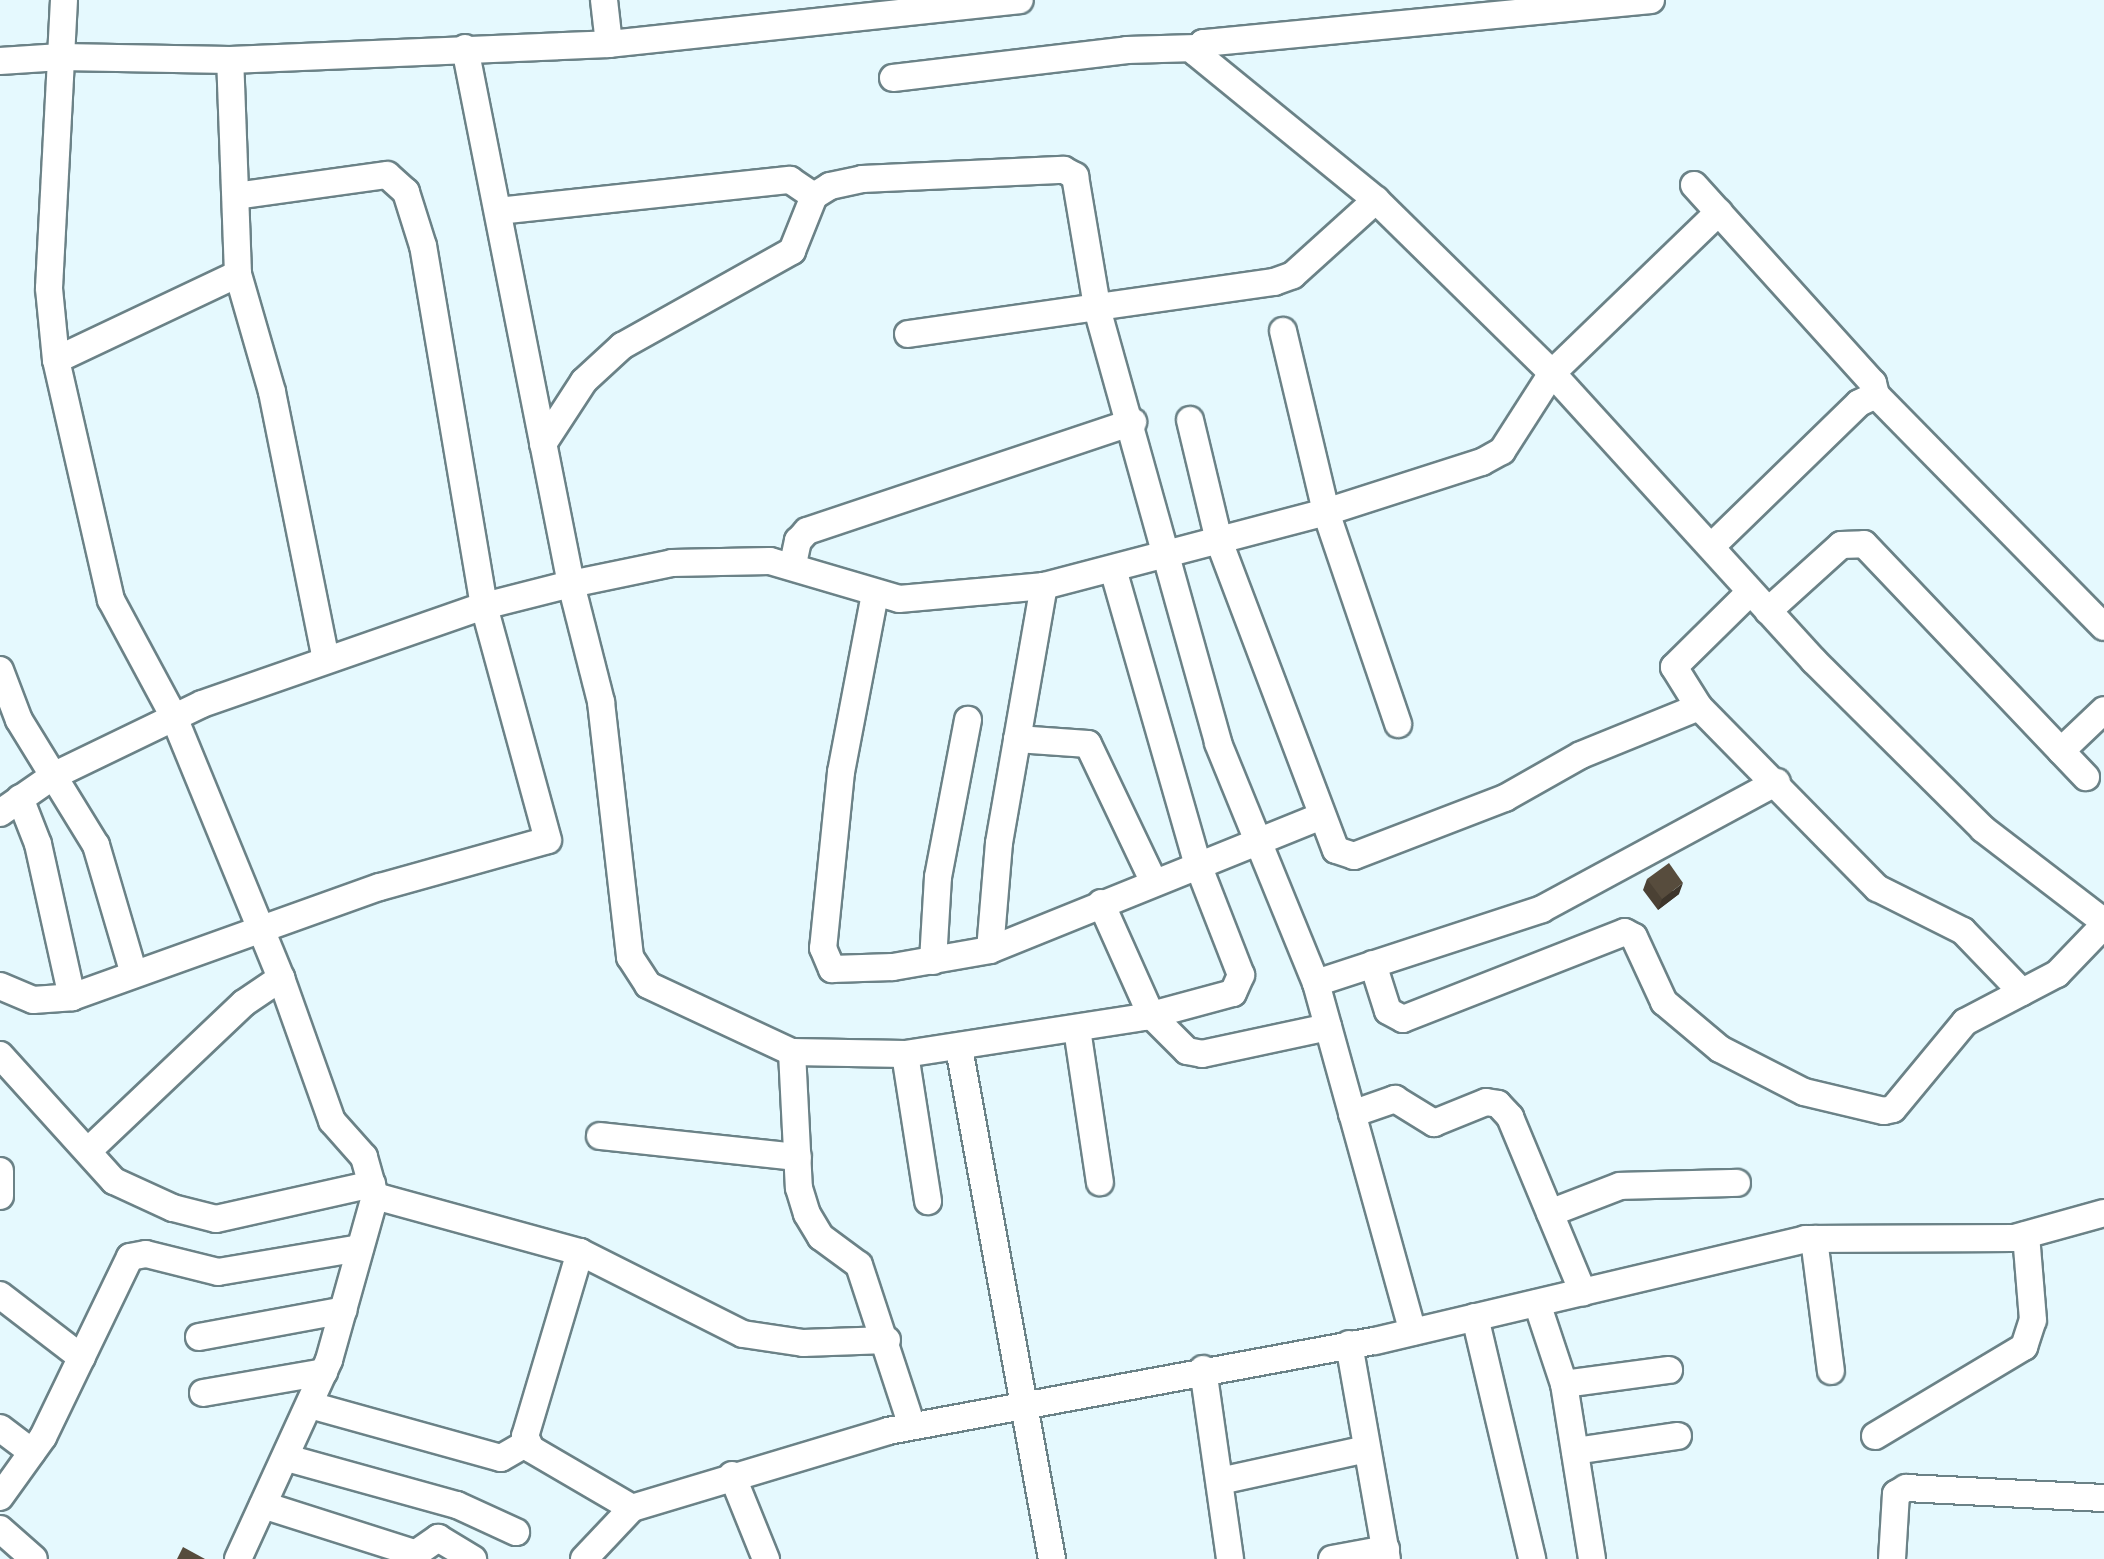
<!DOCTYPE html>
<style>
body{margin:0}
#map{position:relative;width:2104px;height:1559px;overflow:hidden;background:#e5f9fe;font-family:Literata,serif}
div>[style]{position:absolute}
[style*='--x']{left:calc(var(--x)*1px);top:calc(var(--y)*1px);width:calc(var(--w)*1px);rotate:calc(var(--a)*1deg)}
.roads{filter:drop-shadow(2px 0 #6b8287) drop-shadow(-2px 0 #6b8287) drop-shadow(0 2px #6b8287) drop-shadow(0 -2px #6b8287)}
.minor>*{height:26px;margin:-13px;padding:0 13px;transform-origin:13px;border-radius:13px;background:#fff}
.wall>*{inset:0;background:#4b4134}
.shaded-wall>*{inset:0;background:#3d352b}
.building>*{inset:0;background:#574c3d}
span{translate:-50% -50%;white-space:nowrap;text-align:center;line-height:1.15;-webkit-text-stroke:7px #fff;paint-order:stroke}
</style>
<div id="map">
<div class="roads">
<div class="minor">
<i style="--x:604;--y:0;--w:44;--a:83.5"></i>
<i style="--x:1651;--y:0;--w:450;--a:174.5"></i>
<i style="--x:1203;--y:43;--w:12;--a:125"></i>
<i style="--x:1196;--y:53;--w:232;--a:39.2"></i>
<i style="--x:1376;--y:200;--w:247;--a:44.5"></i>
<i style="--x:1552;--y:373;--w:389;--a:47.7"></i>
<i style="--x:1814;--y:661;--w:238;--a:44.8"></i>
<i style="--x:1983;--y:829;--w:153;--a:37.5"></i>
<i style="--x:465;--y:48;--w:546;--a:78.81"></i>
<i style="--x:571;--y:584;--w:122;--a:75.7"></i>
<i style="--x:601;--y:702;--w:257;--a:83.5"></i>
<i style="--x:630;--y:957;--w:33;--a:57"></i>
<i style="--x:648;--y:985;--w:159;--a:25"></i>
<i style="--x:792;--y:1052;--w:113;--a:1"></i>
<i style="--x:905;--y:1054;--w:242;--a:-8.8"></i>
<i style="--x:1144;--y:1017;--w:92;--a:-15.1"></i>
<i style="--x:1233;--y:993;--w:20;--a:-66"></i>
<i style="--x:1241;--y:975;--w:121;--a:-111.3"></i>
<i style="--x:1197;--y:862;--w:304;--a:-106"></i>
<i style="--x:0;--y:61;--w:61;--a:-3.8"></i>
<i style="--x:61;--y:57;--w:57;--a:-87"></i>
<i style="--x:893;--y:78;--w:236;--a:-6.8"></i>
<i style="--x:1127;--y:50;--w:69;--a:-1.7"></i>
<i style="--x:1694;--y:185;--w:267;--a:47.9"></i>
<i style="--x:1873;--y:383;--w:12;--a:76"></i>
<i style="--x:498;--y:211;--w:294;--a:-6.1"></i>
<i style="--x:790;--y:180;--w:29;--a:34"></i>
<i style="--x:238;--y:274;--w:123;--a:73.9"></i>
<i style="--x:272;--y:392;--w:273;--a:78.6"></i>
<i style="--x:1283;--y:331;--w:186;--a:76.6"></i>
<i style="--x:1326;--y:512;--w:224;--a:71.2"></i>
<i style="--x:908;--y:334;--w:370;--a:-8.1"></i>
<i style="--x:1274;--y:282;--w:20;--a:-20"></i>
<i style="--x:1293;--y:275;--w:112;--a:-42.1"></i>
<i style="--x:56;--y:360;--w:201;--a:-25.3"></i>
<i style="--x:238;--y:274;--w:214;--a:-92.1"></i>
<i style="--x:1190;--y:420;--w:124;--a:76.5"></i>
<i style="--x:1219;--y:541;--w:330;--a:69.3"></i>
<i style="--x:1336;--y:850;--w:19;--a:18"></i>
<i style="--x:1354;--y:856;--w:162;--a:-21"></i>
<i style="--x:1505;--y:798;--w:87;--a:-29.5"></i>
<i style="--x:1581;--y:755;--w:127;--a:-22.1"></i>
<i style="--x:1699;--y:707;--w:254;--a:45.5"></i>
<i style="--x:1877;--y:888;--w:96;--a:26.6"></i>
<i style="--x:1963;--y:931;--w:85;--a:46"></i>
<i style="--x:543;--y:444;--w:75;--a:-56.9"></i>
<i style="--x:584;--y:381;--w:52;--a:-42.6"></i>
<i style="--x:622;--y:346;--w:195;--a:-29.2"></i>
<i style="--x:792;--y:251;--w:59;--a:-68.2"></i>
<i style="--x:814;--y:196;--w:19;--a:-32"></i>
<i style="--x:830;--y:186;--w:33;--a:-12"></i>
<i style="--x:862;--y:179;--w:202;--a:-2.6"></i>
<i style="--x:1064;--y:170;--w:13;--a:29"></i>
<i style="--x:1075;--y:176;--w:138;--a:80.4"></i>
<i style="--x:1098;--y:312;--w:447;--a:74.4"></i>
<i style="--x:1218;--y:743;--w:259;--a:67.8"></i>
<i style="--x:1316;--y:983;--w:362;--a:74.5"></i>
<i style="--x:1711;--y:547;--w:206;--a:-44.2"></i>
<i style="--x:1859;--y:403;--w:19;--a:-25"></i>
<i style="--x:1876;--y:395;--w:325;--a:45.5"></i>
<i style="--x:793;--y:564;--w:24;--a:-78"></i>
<i style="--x:798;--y:541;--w:13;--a:-48"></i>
<i style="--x:807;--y:531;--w:344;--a:-18.5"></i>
<i style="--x:875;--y:594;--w:181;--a:100.8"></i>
<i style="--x:841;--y:772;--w:177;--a:95.8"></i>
<i style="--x:823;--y:948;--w:23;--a:67"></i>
<i style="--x:832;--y:969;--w:61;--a:-1.9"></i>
<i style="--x:893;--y:967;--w:98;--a:-9.9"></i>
<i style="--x:990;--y:950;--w:355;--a:-22"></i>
<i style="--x:1768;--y:611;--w:98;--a:-42.1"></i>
<i style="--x:1841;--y:545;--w:23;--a:-2"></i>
<i style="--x:1864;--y:544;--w:322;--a:46.4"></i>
<i style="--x:0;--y:670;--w:53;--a:69.2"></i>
<i style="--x:19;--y:720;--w:147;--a:58.4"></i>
<i style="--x:96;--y:845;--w:134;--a:73.6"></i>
<i style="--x:1699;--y:707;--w:47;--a:-122"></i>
<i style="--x:1674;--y:667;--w:107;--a:-44.6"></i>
<i style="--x:1017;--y:739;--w:71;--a:4"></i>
<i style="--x:1088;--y:744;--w:151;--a:64.5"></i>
<i style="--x:2061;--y:751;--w:59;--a:-43.6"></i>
<i style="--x:20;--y:798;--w:49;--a:68.6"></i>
<i style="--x:38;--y:844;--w:157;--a:77.5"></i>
<i style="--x:0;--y:813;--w:65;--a:-34.9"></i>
<i style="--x:53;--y:776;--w:165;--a:-25.8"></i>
<i style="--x:202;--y:704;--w:299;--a:-19.2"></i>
<i style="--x:484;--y:606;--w:90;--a:-14.2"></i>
<i style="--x:571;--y:584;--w:103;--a:-11.7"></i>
<i style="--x:672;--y:563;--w:98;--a:-1.2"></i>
<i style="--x:770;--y:561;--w:134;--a:16.4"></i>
<i style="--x:899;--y:599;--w:146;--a:-5.1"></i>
<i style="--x:1044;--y:586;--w:292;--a:-14.7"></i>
<i style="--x:1326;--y:512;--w:164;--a:-17.8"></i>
<i style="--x:1482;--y:462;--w:23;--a:-29"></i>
<i style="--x:1502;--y:451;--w:93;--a:-57.3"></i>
<i style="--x:1552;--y:373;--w:232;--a:-44"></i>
<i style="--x:1101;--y:903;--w:123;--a:65.9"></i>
<i style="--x:1151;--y:1015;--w:51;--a:45"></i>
<i style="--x:1187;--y:1051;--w:15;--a:11"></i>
<i style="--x:1202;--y:1054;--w:129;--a:-12.1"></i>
<i style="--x:990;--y:950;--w:107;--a:-85.2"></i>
<i style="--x:999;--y:843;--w:261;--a:-80.1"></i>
<i style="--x:933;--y:961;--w:84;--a:-86.6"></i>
<i style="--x:938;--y:877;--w:160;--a:-79.2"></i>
<i style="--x:1373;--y:964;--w:49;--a:72.3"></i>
<i style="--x:1388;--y:1011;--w:17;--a:28"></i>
<i style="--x:1403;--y:1019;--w:238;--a:-21.4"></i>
<i style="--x:1625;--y:932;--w:10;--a:29"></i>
<i style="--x:1634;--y:937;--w:72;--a:65.2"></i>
<i style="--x:1664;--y:1002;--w:73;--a:40"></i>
<i style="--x:1720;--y:1049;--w:94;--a:27.1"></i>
<i style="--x:1804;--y:1092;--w:82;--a:13.4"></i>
<i style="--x:1884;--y:1111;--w:9;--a:-13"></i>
<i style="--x:1893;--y:1109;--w:113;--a:-50.4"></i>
<i style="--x:1965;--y:1022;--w:104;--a:-27.6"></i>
<i style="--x:2057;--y:974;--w:68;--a:-46.2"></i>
<i style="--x:1316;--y:983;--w:238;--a:-18.1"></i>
<i style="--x:1542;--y:909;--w:267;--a:-28.4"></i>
<i style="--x:0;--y:986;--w:36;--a:23"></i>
<i style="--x:33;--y:1000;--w:39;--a:-4"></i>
<i style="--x:72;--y:997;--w:327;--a:-19.7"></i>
<i style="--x:380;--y:887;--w:174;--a:-15.6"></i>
<i style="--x:548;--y:840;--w:243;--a:-105.3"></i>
<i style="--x:484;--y:606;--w:365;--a:-99.6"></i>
<i style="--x:423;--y:246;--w:57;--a:-107.5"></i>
<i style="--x:406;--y:192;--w:25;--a:-138"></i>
<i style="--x:387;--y:175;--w:152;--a:172.1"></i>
<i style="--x:1077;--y:1029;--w:155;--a:81.5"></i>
<i style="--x:959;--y:1048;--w:519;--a:79.69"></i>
<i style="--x:792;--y:1052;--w:136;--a:87.1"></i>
<i style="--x:799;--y:1188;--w:27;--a:73"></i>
<i style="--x:807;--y:1214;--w:27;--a:59"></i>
<i style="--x:821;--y:1237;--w:47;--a:36.4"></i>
<i style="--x:859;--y:1265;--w:169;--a:71.8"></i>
<i style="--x:905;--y:1054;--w:149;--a:81.1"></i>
<i style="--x:0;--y:1055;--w:170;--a:47.9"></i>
<i style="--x:114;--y:1181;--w:65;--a:24.6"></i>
<i style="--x:173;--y:1208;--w:44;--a:14.3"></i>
<i style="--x:216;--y:1219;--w:160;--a:-12.6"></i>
<i style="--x:1352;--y:1114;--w:46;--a:-19.2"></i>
<i style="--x:1395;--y:1099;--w:46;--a:31.6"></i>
<i style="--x:1434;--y:1123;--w:56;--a:-22"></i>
<i style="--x:1486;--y:1102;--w:12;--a:9"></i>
<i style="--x:1498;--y:1104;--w:18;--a:47"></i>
<i style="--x:1510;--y:1117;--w:190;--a:67.4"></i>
<i style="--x:600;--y:1136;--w:199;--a:6.1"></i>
<i style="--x:88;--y:1151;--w:215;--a:-43.5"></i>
<i style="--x:244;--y:1003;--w:45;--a:-34"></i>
<i style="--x:0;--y:1171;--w:25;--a:90"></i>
<i style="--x:375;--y:1196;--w:213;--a:15.3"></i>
<i style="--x:580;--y:1252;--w:182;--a:26.7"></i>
<i style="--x:743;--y:1334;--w:61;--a:8.5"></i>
<i style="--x:803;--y:1343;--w:84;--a:-2"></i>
<i style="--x:1550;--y:1213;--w:75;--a:-21.1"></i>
<i style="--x:1620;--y:1186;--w:117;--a:-1.5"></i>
<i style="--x:1814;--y:1239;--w:133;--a:82.7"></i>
<i style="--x:580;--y:1252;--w:192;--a:106.6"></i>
<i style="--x:525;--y:1436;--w:14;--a:65"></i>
<i style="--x:531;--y:1449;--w:117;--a:30.3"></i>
<i style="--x:0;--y:1295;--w:103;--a:37.5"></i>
<i style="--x:1537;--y:1303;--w:85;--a:71.6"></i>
<i style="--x:1564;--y:1384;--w:177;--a:80.9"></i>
<i style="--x:1475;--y:1317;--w:249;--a:76.7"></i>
<i style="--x:199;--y:1337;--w:147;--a:-10.5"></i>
<i style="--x:1349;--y:1344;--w:218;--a:80"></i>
<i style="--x:1203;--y:1369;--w:192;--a:81.9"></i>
<i style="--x:1564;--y:1384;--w:106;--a:-7.6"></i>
<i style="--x:203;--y:1393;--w:123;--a:-9.8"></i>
<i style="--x:310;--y:1405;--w:198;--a:15.5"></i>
<i style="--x:501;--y:1458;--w:30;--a:-30"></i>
<i style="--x:0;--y:1428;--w:40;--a:37"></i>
<i style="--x:1875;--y:1436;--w:174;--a:-30.9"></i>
<i style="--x:2024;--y:1347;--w:28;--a:-72"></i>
<i style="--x:2033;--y:1320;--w:85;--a:-94.7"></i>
<i style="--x:1575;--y:1451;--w:104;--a:-8.3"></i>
<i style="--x:287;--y:1458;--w:176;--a:15.5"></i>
<i style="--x:457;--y:1505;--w:65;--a:24.6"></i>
<i style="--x:732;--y:1475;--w:91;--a:68"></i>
<i style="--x:1220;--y:1481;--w:150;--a:-12.3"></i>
<i style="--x:0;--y:1497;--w:74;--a:-54.4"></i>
<i style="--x:43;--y:1437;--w:200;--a:-64.2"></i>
<i style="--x:130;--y:1257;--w:16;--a:-11"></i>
<i style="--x:146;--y:1254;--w:74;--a:14"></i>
<i style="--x:218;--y:1272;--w:144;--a:-9.6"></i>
<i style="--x:263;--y:1505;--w:158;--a:17.6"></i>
<i style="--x:0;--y:1529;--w:45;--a:41.4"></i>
<i style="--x:238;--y:1559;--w:219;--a:-65.4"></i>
<i style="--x:329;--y:1360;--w:170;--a:-74.3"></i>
<i style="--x:375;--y:1196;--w:41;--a:-105.8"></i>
<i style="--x:364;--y:1157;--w:48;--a:-131.6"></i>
<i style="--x:332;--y:1121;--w:152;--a:-109.6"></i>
<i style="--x:281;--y:978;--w:282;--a:-112.3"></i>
<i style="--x:174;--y:717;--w:133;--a:-118.3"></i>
<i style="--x:111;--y:600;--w:246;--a:-102.9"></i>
<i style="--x:56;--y:360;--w:72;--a:-95.6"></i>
<i style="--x:49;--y:288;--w:231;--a:-87"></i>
<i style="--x:61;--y:57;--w:169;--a:1"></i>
<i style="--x:230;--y:60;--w:379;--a:-2.4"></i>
<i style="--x:609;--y:44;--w:413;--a:-6.1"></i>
<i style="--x:408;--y:1559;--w:37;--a:-35"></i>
<i style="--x:438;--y:1538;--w:41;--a:31"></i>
<i style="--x:584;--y:1559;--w:70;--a:-46.7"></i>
<i style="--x:632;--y:1508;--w:267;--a:-16.7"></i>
<i style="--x:888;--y:1431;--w:495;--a:-10.5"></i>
<i style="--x:1375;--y:1341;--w:442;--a:-13.3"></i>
<i style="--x:1805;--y:1239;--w:209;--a:-0.3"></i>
<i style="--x:2014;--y:1238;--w:93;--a:-15.5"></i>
<i style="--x:1332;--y:1559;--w:55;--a:-10.5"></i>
<i style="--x:1892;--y:1559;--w:65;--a:-86.5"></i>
<i style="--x:1896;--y:1494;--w:12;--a:-31"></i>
<i style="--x:1906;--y:1488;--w:198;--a:2.9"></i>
</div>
</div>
<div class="wall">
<i style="clip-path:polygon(1647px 879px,1679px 894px,1658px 910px,1643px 890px)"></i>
</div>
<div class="shaded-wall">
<i style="clip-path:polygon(1683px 883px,1679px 894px,1658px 910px,1662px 899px)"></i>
</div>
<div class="building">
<i style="clip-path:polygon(1669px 863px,1683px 883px,1662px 899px,1647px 879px)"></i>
<i style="clip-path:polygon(183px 1547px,205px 1559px,177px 1559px)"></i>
</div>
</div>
